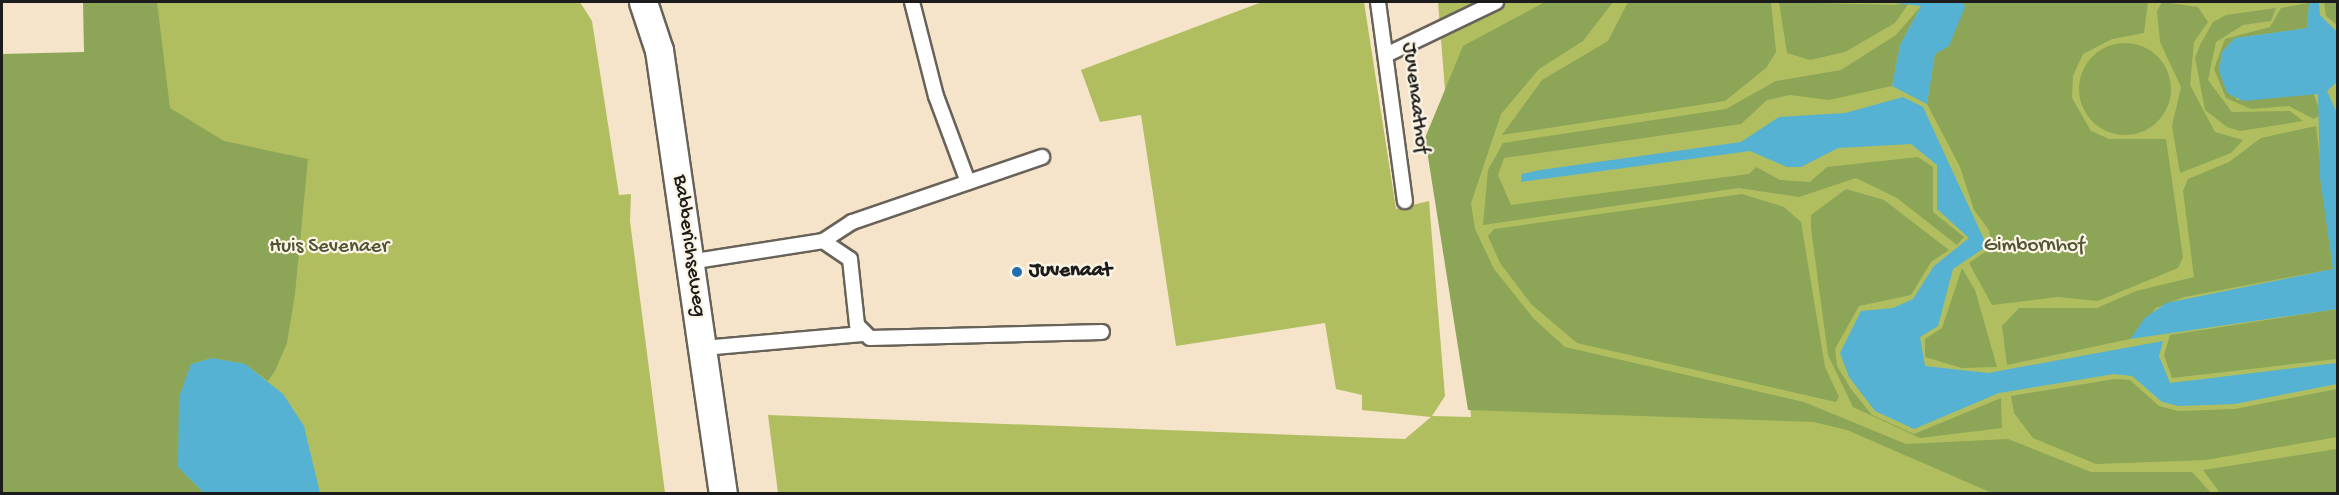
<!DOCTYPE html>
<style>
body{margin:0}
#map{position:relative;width:2339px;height:495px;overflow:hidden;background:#f5e4c9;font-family:"Gochi Hand",sans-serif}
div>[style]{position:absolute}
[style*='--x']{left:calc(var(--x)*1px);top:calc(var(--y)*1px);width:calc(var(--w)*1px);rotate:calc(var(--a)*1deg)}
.green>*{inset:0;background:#b0be60}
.forest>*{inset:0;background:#8ca556}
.round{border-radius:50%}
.water>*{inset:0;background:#55b2d3}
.roads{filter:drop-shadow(2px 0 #686259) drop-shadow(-2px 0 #686259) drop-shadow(0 2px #686259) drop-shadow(0 -2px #686259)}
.lane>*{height:14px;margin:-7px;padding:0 7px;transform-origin:7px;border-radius:7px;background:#fff}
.street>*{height:27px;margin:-13.5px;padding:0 13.5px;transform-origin:13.5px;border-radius:13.5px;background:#fff}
.dots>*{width:16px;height:16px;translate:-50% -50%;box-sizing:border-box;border:3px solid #fcf5e5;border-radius:50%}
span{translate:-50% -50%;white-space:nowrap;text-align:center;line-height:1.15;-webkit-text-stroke:4.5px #fcf5e5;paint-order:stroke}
.street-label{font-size:21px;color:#1c1c1c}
.park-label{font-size:21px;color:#505534}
.poi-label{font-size:21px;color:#1c1c1c;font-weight:700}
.left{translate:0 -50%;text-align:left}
.frame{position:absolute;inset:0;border:3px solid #1c1c1c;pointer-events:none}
</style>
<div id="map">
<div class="green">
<i style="clip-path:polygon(89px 2px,580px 2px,592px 21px,619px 195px,631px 194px,630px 221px,665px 493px,2px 493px,2px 85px,89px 72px)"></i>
<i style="clip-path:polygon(1262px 2px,1364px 2px,1396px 209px,1429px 201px,1445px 396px,1432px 416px,1471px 417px,1438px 2px,2337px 2px,2337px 493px,778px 493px,768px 415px,1405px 439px,1431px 417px,1362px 410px,1362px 395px,1336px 389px,1325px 323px,1176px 346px,1141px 115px,1100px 122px,1081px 70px)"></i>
</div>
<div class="forest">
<i style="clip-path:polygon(83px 2px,157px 2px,170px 108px,224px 141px,308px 159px,295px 294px,287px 343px,275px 371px,268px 381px,245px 364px,211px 358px,191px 364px,178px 467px,204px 493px,2px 493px,2px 54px,84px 52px)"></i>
<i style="clip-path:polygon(1545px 2px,1613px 2px,1583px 41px,1539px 69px,1501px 114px,1471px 203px,1475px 229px,1494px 269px,1534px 319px,1565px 347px,1804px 402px,1906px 444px,2008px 439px,2091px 472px,2192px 472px,2211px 493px,1992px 493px,1847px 430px,1813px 422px,1468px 410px,1425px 138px,1463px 46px)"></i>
<i style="clip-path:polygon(1628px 2px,1771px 2px,1776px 52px,1766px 68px,1725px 101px,1502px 135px,1542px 80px,1608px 41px)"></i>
<i style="clip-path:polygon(1779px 2px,1894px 5px,1909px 3px,1895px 23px,1845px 52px,1810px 60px,1787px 53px)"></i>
<i style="clip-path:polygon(1962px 2px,2148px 2px,2144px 33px,2112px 39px,2083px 54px,2073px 76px,2072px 98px,2091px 131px,2109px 139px,2166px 139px,2183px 257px,2178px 268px,2098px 301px,2058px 297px,1992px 305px,1969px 263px,1992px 247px,1989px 230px,1974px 210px,1960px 167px,1927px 104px,1935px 53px,1965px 7px)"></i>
<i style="clip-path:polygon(2162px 2px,2198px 7px,2208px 22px,2194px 42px,2190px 85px,2215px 132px,2243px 140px,2231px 153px,2180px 173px,2172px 126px,2181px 87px,2160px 42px,2157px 11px)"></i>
<i style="clip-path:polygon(2324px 2px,2337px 2px,2337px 25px,2326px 16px)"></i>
<i style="clip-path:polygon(2309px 3px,2307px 28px,2235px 38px,2222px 52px,2219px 71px,2237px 100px,2313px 92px,2321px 115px,2314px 119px,2289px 106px,2251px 109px,2226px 98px,2214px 69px,2225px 39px,2270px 27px,2281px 8px)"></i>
<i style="clip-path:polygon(1921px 6px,1900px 45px,1892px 86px,1829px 100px,1790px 95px,1767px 100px,1741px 124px,1504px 158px,1498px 175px,1511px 205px,1749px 174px,1756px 167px,1780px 180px,1810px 182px,1827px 167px,1918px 157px,1933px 167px,1933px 212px,1964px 237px,1957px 245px,1897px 198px,1856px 178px,1799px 197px,1739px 188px,1483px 225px,1488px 170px,1503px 143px,1726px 109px,1776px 81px,1841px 70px,1896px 35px)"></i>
<i style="clip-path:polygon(2276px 8px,2271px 21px,2243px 25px,2216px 42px,2208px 80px,2232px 112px,2290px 111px,2303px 121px,2240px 131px,2227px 127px,2205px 110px,2195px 58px,2201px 43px,2213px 22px,2226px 15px)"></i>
<i class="round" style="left:2079px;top:43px;width:92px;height:92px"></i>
<i style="clip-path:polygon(2316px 126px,2333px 269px,2184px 297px,2156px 308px,2130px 339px,2007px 365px,2002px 326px,2019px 308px,2097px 308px,2136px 291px,2194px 277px,2183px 191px,2188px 179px,2229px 162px,2261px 138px)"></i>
<i style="clip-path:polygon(1846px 189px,1884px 200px,1949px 250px,1931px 262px,1911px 295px,1859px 306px,1835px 349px,1837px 366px,1851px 389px,1872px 415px,1914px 434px,2001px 398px,2002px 428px,1920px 438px,1853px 407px,1828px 355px,1811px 228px,1811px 215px)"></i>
<i style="clip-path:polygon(1742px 194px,1784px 207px,1801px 222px,1825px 367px,1839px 397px,1836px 402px,1577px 343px,1532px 305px,1500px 263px,1488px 236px,1494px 229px)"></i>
<i style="clip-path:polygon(1962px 268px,1975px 290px,1997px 367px,1962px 368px,1925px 357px,1925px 339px,1942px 328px)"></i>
<i style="clip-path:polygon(2337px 309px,2337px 359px,2172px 378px,2164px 355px,2170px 335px)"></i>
<i style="clip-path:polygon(2115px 379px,2130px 380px,2159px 406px,2178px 411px,2235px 409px,2337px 389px,2337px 437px,2206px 460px,2096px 464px,2033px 438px,2014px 413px,2011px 396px)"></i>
<i style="clip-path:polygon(2337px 449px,2337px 493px,2220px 493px,2203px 470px)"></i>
</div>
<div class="water">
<i style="clip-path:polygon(1886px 2px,1962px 2px,1965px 7px,1949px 46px,1935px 54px,1927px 104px,1892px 86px,1900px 45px,1921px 6px)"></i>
<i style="clip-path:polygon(2298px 2px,2319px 2px,2320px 15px,2337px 32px,2337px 82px,2327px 91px,2337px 113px,2337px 309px,2130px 339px,2145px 318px,2166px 303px,2333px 269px,2320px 178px,2318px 94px,2243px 101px,2227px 93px,2219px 71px,2222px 52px,2235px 38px,2307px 28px,2309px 3px)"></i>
<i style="clip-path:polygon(1903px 97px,1923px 107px,1987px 246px,1953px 269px,1938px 326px,1920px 337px,1925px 366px,1988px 373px,2163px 341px,2159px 356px,2170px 383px,2337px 363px,2337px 384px,2235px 404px,2179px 406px,2162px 402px,2132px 376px,2114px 374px,1999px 393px,1914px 429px,1875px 411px,1849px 377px,1840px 353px,1861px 311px,1893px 308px,1913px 299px,1934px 266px,1969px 238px,1937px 209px,1937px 165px,1911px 144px,1838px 148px,1801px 167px,1787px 167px,1750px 151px,1521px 182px,1522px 174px,1540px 170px,1741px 142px,1779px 117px,1845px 113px)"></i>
<i style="clip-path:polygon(212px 358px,245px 364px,283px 394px,304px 426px,320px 493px,204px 493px,178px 467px,179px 397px,191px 364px)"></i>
</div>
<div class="roads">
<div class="lane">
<i style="--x:912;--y:2;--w:97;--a:75.7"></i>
<i style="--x:936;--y:96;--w:92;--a:69.6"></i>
<i style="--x:1378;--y:2;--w:201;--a:82.3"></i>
<i style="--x:1388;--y:54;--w:120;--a:-25.7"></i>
<i style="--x:823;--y:241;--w:32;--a:34"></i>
<i style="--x:850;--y:259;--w:66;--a:83.9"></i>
<i style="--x:857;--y:325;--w:18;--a:45"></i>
<i style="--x:870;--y:338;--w:232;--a:-1.5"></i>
<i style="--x:689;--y:262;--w:136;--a:-8.9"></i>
<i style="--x:823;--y:241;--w:35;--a:-33"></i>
<i style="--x:852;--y:222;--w:201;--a:-18.9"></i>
<i style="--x:703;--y:348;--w:160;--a:-5"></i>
</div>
<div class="street">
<i style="--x:643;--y:2;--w:51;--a:71.6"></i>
<i style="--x:659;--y:50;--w:449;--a:81.8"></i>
</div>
</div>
<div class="dots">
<i style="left:1017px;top:272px;background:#1f6fb2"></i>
</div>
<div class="street-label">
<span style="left:1414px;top:98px;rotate:83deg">Juvenaathof</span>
<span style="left:688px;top:246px;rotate:82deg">Babberichseweg</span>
</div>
<div class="park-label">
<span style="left:2034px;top:247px">Gimbornhof</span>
<span style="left:329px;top:248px">Huis Sevenaer</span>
</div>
<div class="poi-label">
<span class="left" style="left:1029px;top:272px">Juvenaat</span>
</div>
<div class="frame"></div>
</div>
